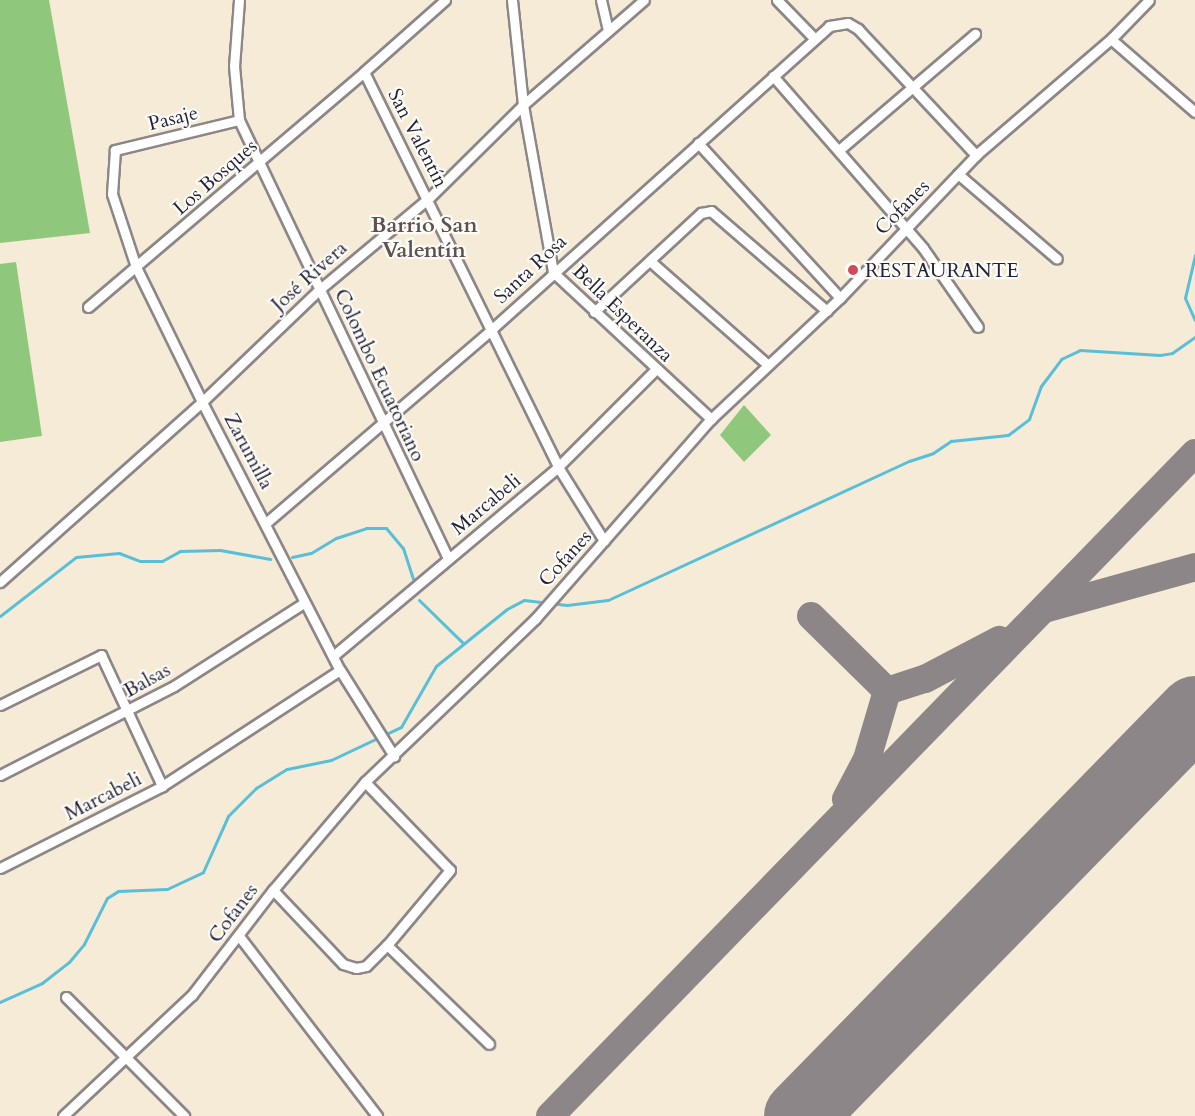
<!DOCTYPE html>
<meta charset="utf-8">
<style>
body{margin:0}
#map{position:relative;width:1195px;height:1116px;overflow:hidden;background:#f6ebd7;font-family:Cardo,serif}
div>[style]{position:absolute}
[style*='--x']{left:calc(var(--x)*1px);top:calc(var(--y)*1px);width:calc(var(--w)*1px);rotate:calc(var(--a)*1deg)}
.green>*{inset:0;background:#8fc87c}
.stream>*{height:3px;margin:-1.5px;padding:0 1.5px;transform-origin:1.5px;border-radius:1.5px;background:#59bed7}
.taxiway>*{height:28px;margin:-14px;padding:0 14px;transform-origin:14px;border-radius:14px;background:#8c8689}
.runway>*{height:72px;margin:-36px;padding:0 36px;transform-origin:36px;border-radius:36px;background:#8c8689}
.roads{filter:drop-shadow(2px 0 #8c8689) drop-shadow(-2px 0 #8c8689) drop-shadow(0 2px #8c8689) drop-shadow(0 -2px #8c8689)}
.street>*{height:9px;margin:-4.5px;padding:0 4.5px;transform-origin:4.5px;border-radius:4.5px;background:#fff}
.dots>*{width:16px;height:16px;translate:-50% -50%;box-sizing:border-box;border:3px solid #fdfcf7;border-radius:50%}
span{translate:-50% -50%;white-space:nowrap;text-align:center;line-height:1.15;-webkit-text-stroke:4.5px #fdfcf7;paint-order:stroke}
.street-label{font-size:20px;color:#22223b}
.poi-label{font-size:20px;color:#22223b}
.left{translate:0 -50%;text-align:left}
.quarter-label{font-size:22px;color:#5e5053;font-weight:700}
</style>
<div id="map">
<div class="green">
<i style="clip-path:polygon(0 0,49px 0,90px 233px,0 243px)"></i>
<i style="clip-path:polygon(16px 262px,42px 436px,0 442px,0 264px)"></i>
<i style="clip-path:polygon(744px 405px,771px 435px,744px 462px,720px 435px)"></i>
</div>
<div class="stream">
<i style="--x:1195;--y:255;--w:44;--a:103.1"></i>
<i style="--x:1185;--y:298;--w:24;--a:66"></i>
<i style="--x:292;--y:557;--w:19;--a:-12"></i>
<i style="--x:311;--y:553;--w:29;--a:-31"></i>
<i style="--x:336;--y:538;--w:32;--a:-18"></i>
<i style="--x:366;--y:528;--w:20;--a:0"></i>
<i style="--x:386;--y:528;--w:26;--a:50"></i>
<i style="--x:403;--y:548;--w:32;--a:72"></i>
<i style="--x:419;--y:600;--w:62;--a:44.3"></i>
<i style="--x:0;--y:616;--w:96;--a:-37.8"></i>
<i style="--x:76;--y:557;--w:43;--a:-5.3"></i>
<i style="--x:119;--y:553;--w:22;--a:21"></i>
<i style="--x:140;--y:561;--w:22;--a:0"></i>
<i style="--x:162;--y:561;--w:21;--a:-29"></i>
<i style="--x:180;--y:551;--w:40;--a:-1.4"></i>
<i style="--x:220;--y:550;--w:51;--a:10.2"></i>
<i style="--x:0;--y:1002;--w:46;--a:-24.3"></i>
<i style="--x:42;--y:983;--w:34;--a:-38"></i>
<i style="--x:69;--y:962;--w:23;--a:-50"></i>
<i style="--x:84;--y:944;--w:51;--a:-63.4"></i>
<i style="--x:107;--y:898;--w:13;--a:-32"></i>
<i style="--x:118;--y:891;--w:49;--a:-2.3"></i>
<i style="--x:167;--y:889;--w:40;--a:-25"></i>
<i style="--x:203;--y:872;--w:61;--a:-65.9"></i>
<i style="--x:228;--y:816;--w:40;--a:-45"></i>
<i style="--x:256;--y:788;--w:36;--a:-32"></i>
<i style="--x:287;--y:769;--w:45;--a:-11.6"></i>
<i style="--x:331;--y:760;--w:77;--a:-25.2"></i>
<i style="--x:401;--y:727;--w:70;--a:-60.2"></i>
<i style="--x:436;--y:666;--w:91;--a:-38.8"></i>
<i style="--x:507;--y:609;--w:19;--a:-28"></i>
<i style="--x:524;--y:600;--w:43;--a:6.6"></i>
<i style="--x:567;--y:605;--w:41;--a:-7"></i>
<i style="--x:608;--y:600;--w:332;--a:-24.8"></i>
<i style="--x:909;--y:461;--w:25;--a:-18"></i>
<i style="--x:933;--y:453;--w:22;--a:-34"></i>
<i style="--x:951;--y:441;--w:57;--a:-6"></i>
<i style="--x:1008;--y:435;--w:26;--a:-37"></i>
<i style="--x:1029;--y:419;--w:35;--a:-70"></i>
<i style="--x:1041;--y:386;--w:34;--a:-53"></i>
<i style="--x:1061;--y:359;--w:21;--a:-25"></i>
<i style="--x:1080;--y:350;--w:80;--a:3.6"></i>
<i style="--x:1160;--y:355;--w:12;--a:-9"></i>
<i style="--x:1172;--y:353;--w:28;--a:-35"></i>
</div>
<div class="taxiway">
<i style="--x:1044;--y:609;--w:157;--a:-15.5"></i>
<i style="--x:811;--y:616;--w:107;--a:44.6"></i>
<i style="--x:846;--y:799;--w:45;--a:-62.3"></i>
<i style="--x:867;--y:759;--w:71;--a:-73.6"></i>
<i style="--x:887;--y:691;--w:40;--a:-18"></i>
<i style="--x:925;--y:679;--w:84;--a:-27.8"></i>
<i style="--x:550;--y:1116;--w:925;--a:-45.79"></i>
</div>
<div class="runway">
<i style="--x:800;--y:1116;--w:565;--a:-45.65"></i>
</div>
<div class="roads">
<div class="street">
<i style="--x:239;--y:0;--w:66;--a:94.3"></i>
<i style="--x:234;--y:66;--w:54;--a:84.7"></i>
<i style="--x:239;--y:120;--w:486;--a:64.5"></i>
<i style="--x:445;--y:0;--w:108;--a:138.4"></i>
<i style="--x:364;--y:72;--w:440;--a:63.8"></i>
<i style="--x:558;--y:467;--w:87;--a:58.1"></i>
<i style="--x:512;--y:0;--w:106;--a:84"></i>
<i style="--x:523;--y:105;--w:170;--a:79.8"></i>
<i style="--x:553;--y:272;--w:216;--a:42.9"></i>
<i style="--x:601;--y:0;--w:31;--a:77"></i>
<i style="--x:777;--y:0;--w:53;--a:45.8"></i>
<i style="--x:1111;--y:39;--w:111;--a:41"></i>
<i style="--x:773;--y:76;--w:228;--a:48.9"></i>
<i style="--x:923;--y:248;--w:96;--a:55.2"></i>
<i style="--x:239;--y:120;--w:128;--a:166.4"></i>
<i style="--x:115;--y:150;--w:44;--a:93.9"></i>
<i style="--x:112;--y:194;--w:77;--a:71.8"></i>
<i style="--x:136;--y:267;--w:150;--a:63.9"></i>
<i style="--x:202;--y:402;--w:301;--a:62.8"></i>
<i style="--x:340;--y:670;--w:102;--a:57.9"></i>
<i style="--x:698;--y:143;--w:210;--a:47.5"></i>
<i style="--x:839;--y:150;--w:179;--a:-40.5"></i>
<i style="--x:958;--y:174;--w:130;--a:40.6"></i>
<i style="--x:650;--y:261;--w:156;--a:41.4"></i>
<i style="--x:88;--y:307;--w:362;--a:-40.4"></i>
<i style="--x:594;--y:312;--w:146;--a:-42.8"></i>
<i style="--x:701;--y:213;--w:10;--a:-11"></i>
<i style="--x:711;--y:211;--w:153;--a:40.8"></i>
<i style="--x:267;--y:522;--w:298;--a:-40.6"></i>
<i style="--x:493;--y:328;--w:452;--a:-41.9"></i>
<i style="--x:829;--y:26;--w:19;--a:-9"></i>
<i style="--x:848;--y:23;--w:12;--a:31"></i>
<i style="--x:858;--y:29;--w:173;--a:46.9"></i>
<i style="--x:0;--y:582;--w:271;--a:-41.7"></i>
<i style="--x:202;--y:402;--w:163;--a:-43.8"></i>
<i style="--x:320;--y:289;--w:142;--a:-39.9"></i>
<i style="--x:429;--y:198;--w:132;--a:-44.7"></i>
<i style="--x:523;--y:105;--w:160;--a:-41"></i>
<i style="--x:333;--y:656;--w:294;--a:-40"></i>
<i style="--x:558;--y:467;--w:137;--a:-45"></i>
<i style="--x:0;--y:705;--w:113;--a:-26.3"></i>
<i style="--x:101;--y:655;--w:145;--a:65"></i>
<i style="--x:0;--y:775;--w:195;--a:-27.1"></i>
<i style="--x:174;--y:686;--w:154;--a:-32.6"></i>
<i style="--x:365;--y:782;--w:122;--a:46"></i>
<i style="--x:450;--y:870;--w:98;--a:130"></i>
<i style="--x:387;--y:945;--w:142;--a:44.1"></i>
<i style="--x:0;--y:868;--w:182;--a:-26.8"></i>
<i style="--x:162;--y:786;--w:212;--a:-33.1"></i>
<i style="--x:273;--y:890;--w:102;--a:46.6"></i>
<i style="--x:343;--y:964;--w:14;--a:17"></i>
<i style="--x:356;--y:968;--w:10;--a:-11"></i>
<i style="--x:366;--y:966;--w:30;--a:-45"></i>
<i style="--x:239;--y:936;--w:227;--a:52.5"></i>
<i style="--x:66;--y:997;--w:168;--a:45.2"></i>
<i style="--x:63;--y:1116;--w:177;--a:-43.2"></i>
<i style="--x:192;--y:995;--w:133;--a:-52.4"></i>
<i style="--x:273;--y:890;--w:142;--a:-49.6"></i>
<i style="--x:365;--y:782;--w:236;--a:-43.8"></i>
<i style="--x:535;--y:619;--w:266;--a:-48.7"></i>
<i style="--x:711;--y:419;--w:177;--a:-43.2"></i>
<i style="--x:840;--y:298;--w:197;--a:-46.4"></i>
<i style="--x:976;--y:155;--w:178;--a:-40.7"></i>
<i style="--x:1111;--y:39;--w:54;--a:-45.7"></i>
</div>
</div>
<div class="dots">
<i style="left:853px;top:270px;background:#d1495b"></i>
</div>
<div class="street-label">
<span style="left:173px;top:118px;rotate:-14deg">Pasaje</span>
<span style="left:418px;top:138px;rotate:63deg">San Valentín</span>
<span style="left:215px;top:177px;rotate:-41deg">Los Bosques</span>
<span style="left:902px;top:207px;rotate:-46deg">Cofanes</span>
<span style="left:530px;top:269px;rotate:-43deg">Santa Rosa</span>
<span style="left:309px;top:276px;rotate:-42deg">José Rivera</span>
<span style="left:623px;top:313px;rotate:44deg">Bella Esperanza</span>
<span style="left:380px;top:375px;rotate:65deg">Colombo Ecuatoriano</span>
<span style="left:249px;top:451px;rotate:62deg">Zarumilla</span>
<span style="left:486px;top:504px;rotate:-40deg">Marcabeli</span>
<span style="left:565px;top:558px;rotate:-48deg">Cofanes</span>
<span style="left:147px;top:680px;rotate:-29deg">Balsas</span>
<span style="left:103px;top:796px;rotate:-27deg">Marcabeli</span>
<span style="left:233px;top:913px;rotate:-53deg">Cofanes</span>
</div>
<div class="poi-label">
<span class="left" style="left:865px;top:270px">RESTAURANTE</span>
</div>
<div class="quarter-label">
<span style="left:424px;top:238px">Barrio San<br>Valentín</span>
</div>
</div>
